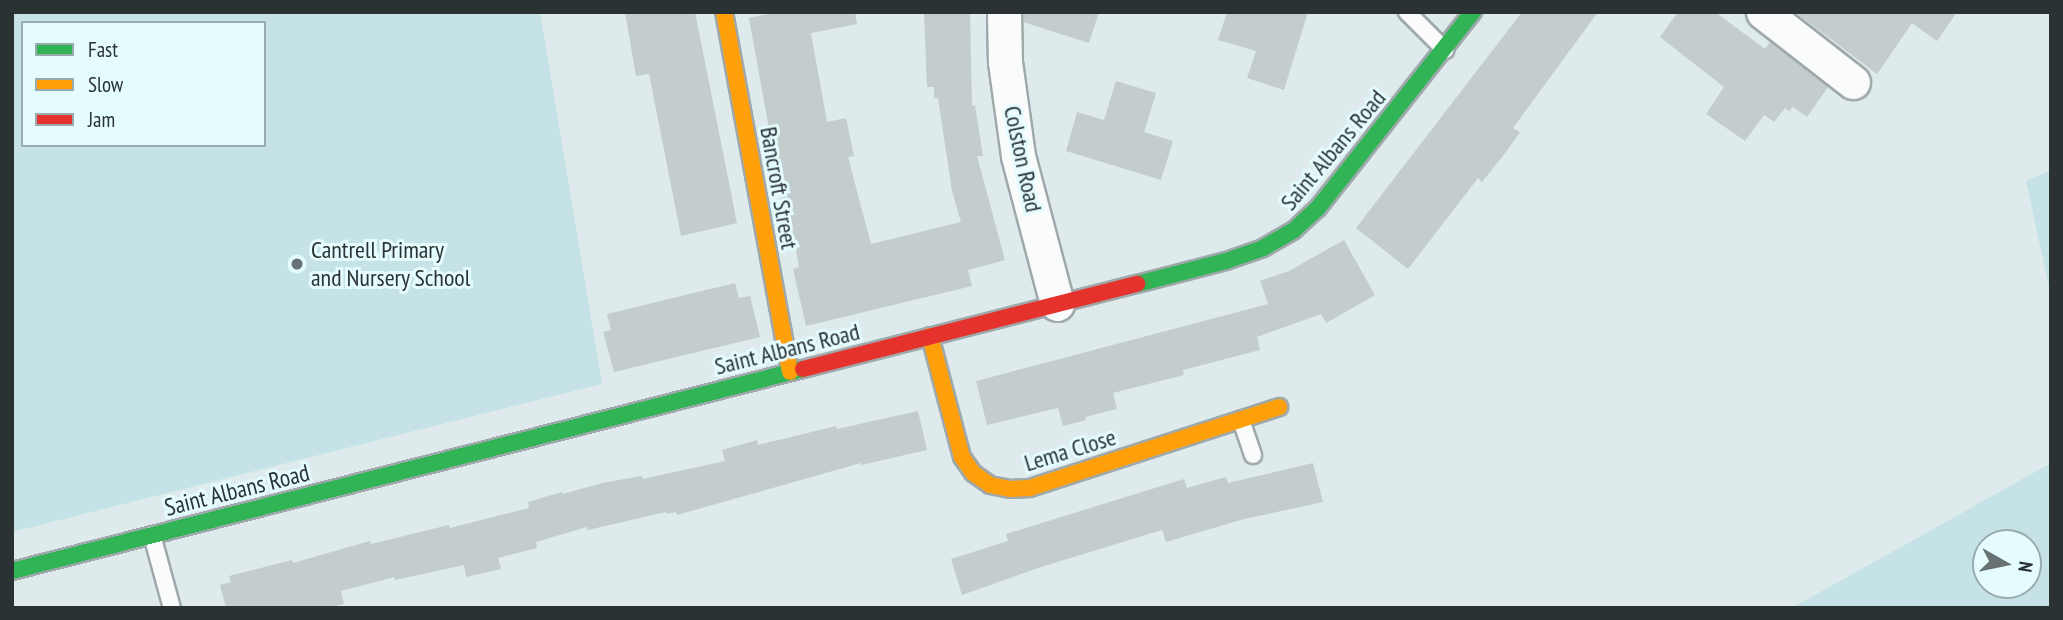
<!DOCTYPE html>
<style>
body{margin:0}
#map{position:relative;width:2063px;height:620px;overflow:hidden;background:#deeaeb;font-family:"PT Sans Narrow",sans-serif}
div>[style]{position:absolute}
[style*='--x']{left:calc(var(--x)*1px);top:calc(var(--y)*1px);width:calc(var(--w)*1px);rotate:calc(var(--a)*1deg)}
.green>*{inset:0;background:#c5e3e6}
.building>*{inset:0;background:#c3cdcd}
.roads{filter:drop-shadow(2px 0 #9fa8aa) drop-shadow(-2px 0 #9fa8aa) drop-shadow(0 2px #9fa8aa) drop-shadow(0 -2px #9fa8aa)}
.lane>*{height:16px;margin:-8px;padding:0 8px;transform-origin:8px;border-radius:8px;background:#fafcfc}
.street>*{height:33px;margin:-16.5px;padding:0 16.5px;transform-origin:16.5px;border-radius:16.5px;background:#fafcfc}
.fast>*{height:16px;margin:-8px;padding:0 8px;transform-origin:8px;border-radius:8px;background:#30b455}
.slow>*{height:16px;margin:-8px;padding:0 8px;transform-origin:8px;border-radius:8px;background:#ff9f0a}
.jam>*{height:16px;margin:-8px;padding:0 8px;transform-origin:8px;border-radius:8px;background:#e5322d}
.dots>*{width:19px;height:19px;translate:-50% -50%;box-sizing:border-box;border:4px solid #e5fcff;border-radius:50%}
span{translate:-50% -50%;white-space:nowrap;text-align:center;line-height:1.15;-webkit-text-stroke:6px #e5fcff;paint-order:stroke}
.street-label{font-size:24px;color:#2a3233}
.poi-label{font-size:24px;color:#2a3233}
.left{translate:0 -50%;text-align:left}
.frame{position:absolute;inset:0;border:14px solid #2a3233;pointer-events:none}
.legend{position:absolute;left:21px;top:21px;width:245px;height:126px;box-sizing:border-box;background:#e5fcff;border:2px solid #9aabad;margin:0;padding:9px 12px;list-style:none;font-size:21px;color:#2a3233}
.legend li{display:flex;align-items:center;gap:14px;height:35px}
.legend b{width:35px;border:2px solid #9aabad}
.north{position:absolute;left:1972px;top:529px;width:70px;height:70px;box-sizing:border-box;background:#e5fcff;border:2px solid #9aabad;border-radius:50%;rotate:99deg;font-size:19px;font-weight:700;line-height:28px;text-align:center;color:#2a3233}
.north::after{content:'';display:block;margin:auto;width:24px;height:32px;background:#697273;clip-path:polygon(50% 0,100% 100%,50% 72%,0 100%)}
</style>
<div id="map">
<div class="green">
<i style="clip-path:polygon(evenodd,12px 12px,540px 12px,602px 384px,12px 532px,12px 12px,23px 23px,264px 23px,264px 145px,23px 145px,23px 23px)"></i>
<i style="clip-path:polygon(2051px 170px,2051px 296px,2026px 181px)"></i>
<i style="clip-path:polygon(evenodd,2051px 463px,2051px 608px,1792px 608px,2051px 463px,1986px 543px,2028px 543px,2028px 585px,1986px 585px,1986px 543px)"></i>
</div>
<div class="building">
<i style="clip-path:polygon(625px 12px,695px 12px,737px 223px,681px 236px,649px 74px,636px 76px)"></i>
<i style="clip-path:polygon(777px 12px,855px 12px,857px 24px,811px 33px,827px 122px,846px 118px,854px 156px,848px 157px,871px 244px,961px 222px,952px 191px,938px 98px,934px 98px,934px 87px,927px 87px,924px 12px,970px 12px,972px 106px,975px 105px,983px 156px,977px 156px,1005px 260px,968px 270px,972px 286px,806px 326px,793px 269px,799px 267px,788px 206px,783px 207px,749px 18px)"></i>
<i style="clip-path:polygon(1023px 12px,1099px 12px,1089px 43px,1023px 22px)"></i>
<i style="clip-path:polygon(1227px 12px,1308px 12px,1284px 90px,1247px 78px,1256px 51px,1218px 40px)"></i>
<i style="clip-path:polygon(1522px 12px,1598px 12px,1513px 128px,1520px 132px,1506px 152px,1482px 182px,1478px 178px,1408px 269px,1356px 228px)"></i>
<i style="clip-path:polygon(1678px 12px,1715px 12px,1765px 49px,1770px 42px,1828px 87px,1807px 117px,1793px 107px,1789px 111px,1785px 108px,1774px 122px,1764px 115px,1745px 141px,1706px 114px,1724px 87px,1660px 37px)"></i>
<i style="clip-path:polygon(1795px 12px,1957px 12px,1937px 41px,1912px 23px,1877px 74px)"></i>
<i style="clip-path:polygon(1116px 81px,1156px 93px,1144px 132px,1173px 141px,1161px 180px,1066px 151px,1077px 112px,1104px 120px)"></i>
<i style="clip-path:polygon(1344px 240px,1375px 295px,1326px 323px,1321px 314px,1257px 337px,1260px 350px,1183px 370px,1184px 375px,1113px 393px,1117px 409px,1085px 417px,1086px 420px,1063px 426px,1058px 408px,987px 425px,976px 381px,1268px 304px,1260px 281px,1289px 271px)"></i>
<i style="clip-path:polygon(735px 283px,739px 298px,750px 296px,760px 337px,614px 372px,603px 332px,611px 330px,607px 314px)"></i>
<i style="clip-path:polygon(918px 411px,927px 450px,861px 465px,861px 463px,677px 515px,676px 512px,666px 514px,666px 512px,588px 530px,587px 527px,536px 542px,537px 548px,498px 558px,501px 569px,466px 577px,464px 565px,395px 580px,394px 577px,341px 591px,344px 604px,328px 608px,226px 608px,220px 585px,231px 582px,229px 576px,292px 560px,293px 563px,370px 541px,371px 544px,449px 525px,450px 528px,529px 508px,528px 502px,562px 492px,563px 494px,602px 483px,642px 476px,643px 479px,725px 461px,722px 450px,757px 440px,758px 445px,836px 426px,837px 429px)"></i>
<i style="clip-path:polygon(1313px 463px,1323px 502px,1244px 519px,1166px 542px,1162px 530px,1041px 567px,962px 595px,951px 559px,1008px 541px,1006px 534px,1184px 479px,1187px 488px,1226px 477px,1228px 483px)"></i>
</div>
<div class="roads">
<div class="lane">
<i style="--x:1407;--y:12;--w:54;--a:45"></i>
<i style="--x:1241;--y:420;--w:37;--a:71"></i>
<i style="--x:152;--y:535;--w:76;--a:74.7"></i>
</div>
<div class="street">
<i style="--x:1004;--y:12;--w:50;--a:88.9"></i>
<i style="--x:1005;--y:62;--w:95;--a:82.1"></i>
<i style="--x:1018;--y:156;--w:153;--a:75.2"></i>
<i style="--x:1763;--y:12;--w:114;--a:37.9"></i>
</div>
<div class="fast">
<i style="--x:1137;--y:284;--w:92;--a:-14.5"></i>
<i style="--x:1226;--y:261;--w:39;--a:-19"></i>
<i style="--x:1263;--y:248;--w:34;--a:-30"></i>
<i style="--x:1293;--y:231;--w:34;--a:-43"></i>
<i style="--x:1318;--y:208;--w:250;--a:-51.7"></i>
<i style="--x:12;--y:571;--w:816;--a:-14.33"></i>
</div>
<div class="slow">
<i style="--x:724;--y:12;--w:366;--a:79.6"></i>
<i style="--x:930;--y:336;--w:125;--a:75.2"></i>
<i style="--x:962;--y:457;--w:19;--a:55"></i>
<i style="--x:973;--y:473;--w:21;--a:35"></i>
<i style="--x:990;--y:485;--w:20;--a:11"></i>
<i style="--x:1010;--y:489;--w:20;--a:-3"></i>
<i style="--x:1030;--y:488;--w:262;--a:-18"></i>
</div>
<div class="jam">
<i style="--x:803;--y:369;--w:345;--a:-14.3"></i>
</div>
</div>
<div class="dots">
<i style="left:297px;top:264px;background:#697273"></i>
</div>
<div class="street-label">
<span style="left:1333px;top:150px;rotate:-50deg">Saint Albans Road</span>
<span style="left:1023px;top:159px;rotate:78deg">Colston Road</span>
<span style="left:779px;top:188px;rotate:80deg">Bancroft Street</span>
<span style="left:787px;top:349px;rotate:-14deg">Saint Albans Road</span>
<span style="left:1070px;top:450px;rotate:-17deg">Lema Close</span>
<span style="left:237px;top:490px;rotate:-14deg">Saint Albans Road</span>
</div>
<div class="poi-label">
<span class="left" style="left:311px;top:264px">Cantrell Primary<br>and Nursery School</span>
</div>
<div class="frame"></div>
<ul class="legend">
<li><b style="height:9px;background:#30b455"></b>Fast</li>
<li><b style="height:9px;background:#ff9f0a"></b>Slow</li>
<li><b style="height:9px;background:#e5322d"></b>Jam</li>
</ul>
<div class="north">N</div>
</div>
